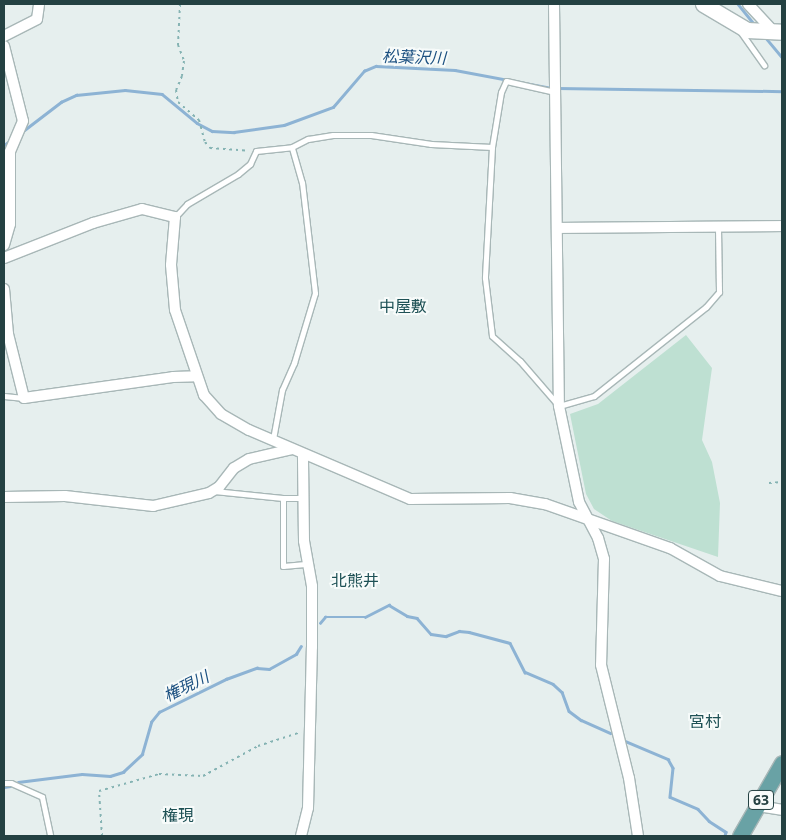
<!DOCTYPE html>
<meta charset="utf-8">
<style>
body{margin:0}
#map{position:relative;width:786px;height:840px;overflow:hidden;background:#e6efee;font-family:"Open Sans","Noto Sans JP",sans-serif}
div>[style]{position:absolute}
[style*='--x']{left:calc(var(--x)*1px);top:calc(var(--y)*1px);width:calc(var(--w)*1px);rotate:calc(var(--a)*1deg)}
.green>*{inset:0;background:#bee0d2}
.stream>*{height:2.5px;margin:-1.25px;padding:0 1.25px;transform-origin:1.25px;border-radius:1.25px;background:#8db3d4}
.path>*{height:2px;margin-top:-1px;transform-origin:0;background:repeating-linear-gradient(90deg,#85b3b3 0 2.5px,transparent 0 6.5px)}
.roads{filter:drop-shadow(1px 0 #a8b7b7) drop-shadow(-1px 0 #a8b7b7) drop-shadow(0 1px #a8b7b7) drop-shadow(0 -1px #a8b7b7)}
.lane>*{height:5px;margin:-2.5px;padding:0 2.5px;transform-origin:2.5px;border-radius:2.5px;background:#fff}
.street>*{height:10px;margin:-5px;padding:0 5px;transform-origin:5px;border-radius:5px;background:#fff}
.secondary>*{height:15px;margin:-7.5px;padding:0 7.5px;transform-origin:7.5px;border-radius:7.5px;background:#fff}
.primary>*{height:15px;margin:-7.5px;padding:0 7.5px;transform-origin:7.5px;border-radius:7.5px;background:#69a2a5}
span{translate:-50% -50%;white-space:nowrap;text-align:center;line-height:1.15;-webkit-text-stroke:4px #f7fbfa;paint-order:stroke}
.shield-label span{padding:1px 4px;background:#f7fbfa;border:1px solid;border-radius:4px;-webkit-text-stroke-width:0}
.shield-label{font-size:14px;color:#244142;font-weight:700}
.water-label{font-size:16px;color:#1b5080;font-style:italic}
.neighbourhood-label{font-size:16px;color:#1e5155}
.frame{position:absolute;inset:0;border:5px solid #244142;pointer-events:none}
</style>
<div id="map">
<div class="green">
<i style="clip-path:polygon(686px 335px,712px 368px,702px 440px,712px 462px,720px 503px,718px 557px,612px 521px,594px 509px,586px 494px,570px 414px,598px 404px)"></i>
</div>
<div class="stream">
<i style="--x:738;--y:4;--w:26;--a:51"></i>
<i style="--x:766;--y:38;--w:25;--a:50"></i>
<i style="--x:557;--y:88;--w:225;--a:0.8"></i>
<i style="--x:23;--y:131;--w:48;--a:-37.3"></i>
<i style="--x:61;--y:102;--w:17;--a:-25"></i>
<i style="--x:76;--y:95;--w:49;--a:-5.8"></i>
<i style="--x:125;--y:90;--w:37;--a:6"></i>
<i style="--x:162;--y:94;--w:45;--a:39.6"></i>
<i style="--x:197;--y:123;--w:17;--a:28"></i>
<i style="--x:212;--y:131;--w:22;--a:3"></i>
<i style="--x:234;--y:132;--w:50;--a:-8"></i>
<i style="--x:284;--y:125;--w:52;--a:-20.2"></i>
<i style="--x:333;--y:107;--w:48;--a:-49.3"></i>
<i style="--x:364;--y:71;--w:13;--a:-23"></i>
<i style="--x:376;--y:66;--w:79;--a:2.9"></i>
<i style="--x:455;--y:70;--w:99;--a:10.5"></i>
<i style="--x:4;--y:145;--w:9;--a:-36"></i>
<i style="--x:320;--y:623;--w:8;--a:-50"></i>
<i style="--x:325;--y:617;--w:40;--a:0"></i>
<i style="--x:365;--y:617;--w:27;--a:-27"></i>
<i style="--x:389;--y:605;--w:21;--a:31"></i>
<i style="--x:407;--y:616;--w:10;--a:11"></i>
<i style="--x:417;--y:618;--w:21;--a:49"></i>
<i style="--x:431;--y:634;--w:15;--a:8"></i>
<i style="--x:446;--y:636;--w:14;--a:-21"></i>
<i style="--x:459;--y:631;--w:10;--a:6"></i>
<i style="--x:469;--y:632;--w:42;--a:15"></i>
<i style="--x:510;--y:643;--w:33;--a:63"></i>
<i style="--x:525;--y:672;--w:30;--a:23"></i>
<i style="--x:553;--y:684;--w:12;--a:42"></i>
<i style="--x:562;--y:692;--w:20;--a:70"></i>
<i style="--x:569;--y:711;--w:15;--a:37"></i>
<i style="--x:581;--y:720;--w:32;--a:24"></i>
<i style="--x:625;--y:741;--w:47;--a:22.7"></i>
<i style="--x:668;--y:759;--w:10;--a:61"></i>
<i style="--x:673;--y:768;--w:29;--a:96"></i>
<i style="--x:670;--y:797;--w:30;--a:23"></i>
<i style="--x:698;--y:809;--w:16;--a:47"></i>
<i style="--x:709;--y:821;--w:20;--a:33"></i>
<i style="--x:726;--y:832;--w:4;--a:104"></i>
<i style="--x:18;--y:782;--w:64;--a:-7.1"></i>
<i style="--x:82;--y:774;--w:28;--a:4"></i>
<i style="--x:110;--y:776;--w:14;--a:-17"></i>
<i style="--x:123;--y:772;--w:26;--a:-43"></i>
<i style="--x:142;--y:754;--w:33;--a:-74"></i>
<i style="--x:151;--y:722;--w:13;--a:-51"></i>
<i style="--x:159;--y:712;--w:75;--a:-26.2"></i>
<i style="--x:226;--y:679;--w:33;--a:-20"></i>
<i style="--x:257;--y:668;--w:12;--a:5"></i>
<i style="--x:269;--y:669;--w:31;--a:-29"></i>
<i style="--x:296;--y:654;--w:9;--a:-58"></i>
<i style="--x:4;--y:787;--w:6;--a:-9"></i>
</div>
<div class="path">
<i style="--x:180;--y:4;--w:41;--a:92.8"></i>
<i style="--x:178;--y:45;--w:17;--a:69"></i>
<i style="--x:184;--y:61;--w:15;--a:98"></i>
<i style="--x:182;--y:76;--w:15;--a:113"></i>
<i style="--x:176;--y:90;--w:12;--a:81"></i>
<i style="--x:178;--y:102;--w:28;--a:41"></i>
<i style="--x:199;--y:120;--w:23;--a:75"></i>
<i style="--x:205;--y:142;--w:8;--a:50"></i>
<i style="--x:210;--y:148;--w:39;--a:4"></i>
<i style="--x:769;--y:483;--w:13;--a:-4"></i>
<i style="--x:102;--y:836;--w:45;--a:-93.8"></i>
<i style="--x:99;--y:791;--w:62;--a:-15.8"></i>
<i style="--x:159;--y:774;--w:44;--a:2.6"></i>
<i style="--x:203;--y:776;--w:63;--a:-28.6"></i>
<i style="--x:258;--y:746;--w:45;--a:-18"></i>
</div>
<div class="roads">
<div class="lane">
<i style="--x:740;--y:31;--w:42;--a:54.8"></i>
<i style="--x:555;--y:92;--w:50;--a:-167.3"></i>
<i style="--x:506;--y:81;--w:12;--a:114"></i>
<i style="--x:501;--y:92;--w:56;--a:99.3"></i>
<i style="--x:492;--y:147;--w:131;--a:93.1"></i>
<i style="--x:485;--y:278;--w:58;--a:83.1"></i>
<i style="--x:492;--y:336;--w:38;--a:42"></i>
<i style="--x:520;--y:361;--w:60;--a:49.1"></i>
<i style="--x:559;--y:406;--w:36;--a:-16"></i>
<i style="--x:594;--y:396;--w:143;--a:-38.5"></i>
<i style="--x:706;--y:307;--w:20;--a:-49"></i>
<i style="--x:719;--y:292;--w:65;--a:-90.9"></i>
<i style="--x:175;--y:217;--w:18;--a:-47"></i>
<i style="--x:187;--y:204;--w:59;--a:-30.5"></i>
<i style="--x:238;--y:174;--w:16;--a:-40"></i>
<i style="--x:250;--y:164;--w:14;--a:-65"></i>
<i style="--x:256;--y:151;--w:36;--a:-6"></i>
<i style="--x:292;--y:147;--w:18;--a:-27"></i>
<i style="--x:308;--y:139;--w:25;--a:-9"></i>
<i style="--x:333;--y:135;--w:38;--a:0"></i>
<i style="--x:371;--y:135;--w:61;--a:8.5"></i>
<i style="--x:431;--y:144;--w:61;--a:2.8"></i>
<i style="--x:4;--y:396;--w:20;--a:6"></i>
<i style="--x:273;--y:439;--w:50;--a:-79.6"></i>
<i style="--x:282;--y:390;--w:30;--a:-66"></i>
<i style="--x:294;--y:363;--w:73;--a:-73.3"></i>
<i style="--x:315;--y:293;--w:111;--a:-96.7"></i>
<i style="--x:302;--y:183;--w:37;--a:-106"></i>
<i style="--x:214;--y:491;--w:69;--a:5.8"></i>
<i style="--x:302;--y:498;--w:19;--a:180"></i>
<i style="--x:283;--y:498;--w:68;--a:90"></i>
<i style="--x:283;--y:566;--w:25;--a:-5"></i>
<i style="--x:4;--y:783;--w:7;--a:0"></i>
<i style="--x:11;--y:783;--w:34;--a:24"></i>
<i style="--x:42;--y:797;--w:40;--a:78"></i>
</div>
<div class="street">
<i style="--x:554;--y:4;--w:402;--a:89.3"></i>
<i style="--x:559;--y:406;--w:98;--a:78.2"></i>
<i style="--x:579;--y:502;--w:41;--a:62.2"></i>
<i style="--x:598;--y:538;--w:22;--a:74"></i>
<i style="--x:604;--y:559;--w:106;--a:91.6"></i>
<i style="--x:601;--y:665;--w:116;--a:76.1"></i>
<i style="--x:629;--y:778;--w:59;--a:81.2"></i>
<i style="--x:748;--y:4;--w:38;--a:47"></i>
<i style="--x:4;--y:36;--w:37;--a:-27"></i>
<i style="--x:37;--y:19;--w:15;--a:-82"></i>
<i style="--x:4;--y:46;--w:77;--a:75.8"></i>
<i style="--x:23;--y:121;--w:34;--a:113"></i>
<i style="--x:10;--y:152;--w:72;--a:90"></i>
<i style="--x:10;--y:224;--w:22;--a:106"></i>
<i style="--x:558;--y:228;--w:224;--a:-0.5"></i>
<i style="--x:4;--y:258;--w:96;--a:-21.5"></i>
<i style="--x:93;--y:223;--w:51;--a:-15.9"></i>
<i style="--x:142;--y:209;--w:34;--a:14"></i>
<i style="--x:175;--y:217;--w:48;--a:94.8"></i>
<i style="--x:171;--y:265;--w:45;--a:84.9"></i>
<i style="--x:175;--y:310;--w:90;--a:71.2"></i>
<i style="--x:204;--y:395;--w:25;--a:48"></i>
<i style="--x:221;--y:414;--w:32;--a:30"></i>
<i style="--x:249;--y:430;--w:175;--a:23.2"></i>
<i style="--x:410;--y:499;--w:100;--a:-0.6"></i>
<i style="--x:510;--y:498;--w:36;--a:10"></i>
<i style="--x:545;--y:504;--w:133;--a:19.4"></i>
<i style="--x:670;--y:548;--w:57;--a:29.2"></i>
<i style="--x:720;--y:576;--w:64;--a:13.6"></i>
<i style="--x:4;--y:289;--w:45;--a:84.9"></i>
<i style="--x:8;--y:334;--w:66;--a:76"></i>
<i style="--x:24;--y:398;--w:150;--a:-8"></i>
<i style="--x:173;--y:377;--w:24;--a:-2"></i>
<i style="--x:4;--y:497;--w:61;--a:-0.9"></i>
<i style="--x:65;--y:496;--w:89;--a:6.5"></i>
<i style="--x:153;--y:506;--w:57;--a:-13.1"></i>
<i style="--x:209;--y:493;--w:12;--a:-31"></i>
<i style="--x:219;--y:487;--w:24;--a:-52"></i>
<i style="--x:234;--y:468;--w:17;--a:-31"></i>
<i style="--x:249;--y:459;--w:44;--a:-13.1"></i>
<i style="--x:758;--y:806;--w:24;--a:9"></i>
<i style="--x:301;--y:836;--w:29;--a:-76"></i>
<i style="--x:308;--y:808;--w:161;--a:-88.6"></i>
<i style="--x:312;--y:647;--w:61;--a:-90"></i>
<i style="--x:312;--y:586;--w:46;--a:-100.1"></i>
<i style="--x:304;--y:541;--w:87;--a:-90.7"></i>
</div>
<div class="secondary">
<i style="--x:703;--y:4;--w:51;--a:30.6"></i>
<i style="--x:747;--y:30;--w:35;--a:3"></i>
</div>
<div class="primary">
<i style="--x:740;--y:836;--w:84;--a:-60.1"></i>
</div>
</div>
<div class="shield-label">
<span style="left:761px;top:800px">63</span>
</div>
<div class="water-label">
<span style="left:414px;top:57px;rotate:2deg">松葉沢川</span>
<span style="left:186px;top:686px;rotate:-26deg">権現川</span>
</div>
<div class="neighbourhood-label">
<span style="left:403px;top:306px">中屋敷</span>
<span style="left:355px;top:580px">北熊井</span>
<span style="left:705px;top:721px">宮村</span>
<span style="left:178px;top:815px">権現</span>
</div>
<div class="frame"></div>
</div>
